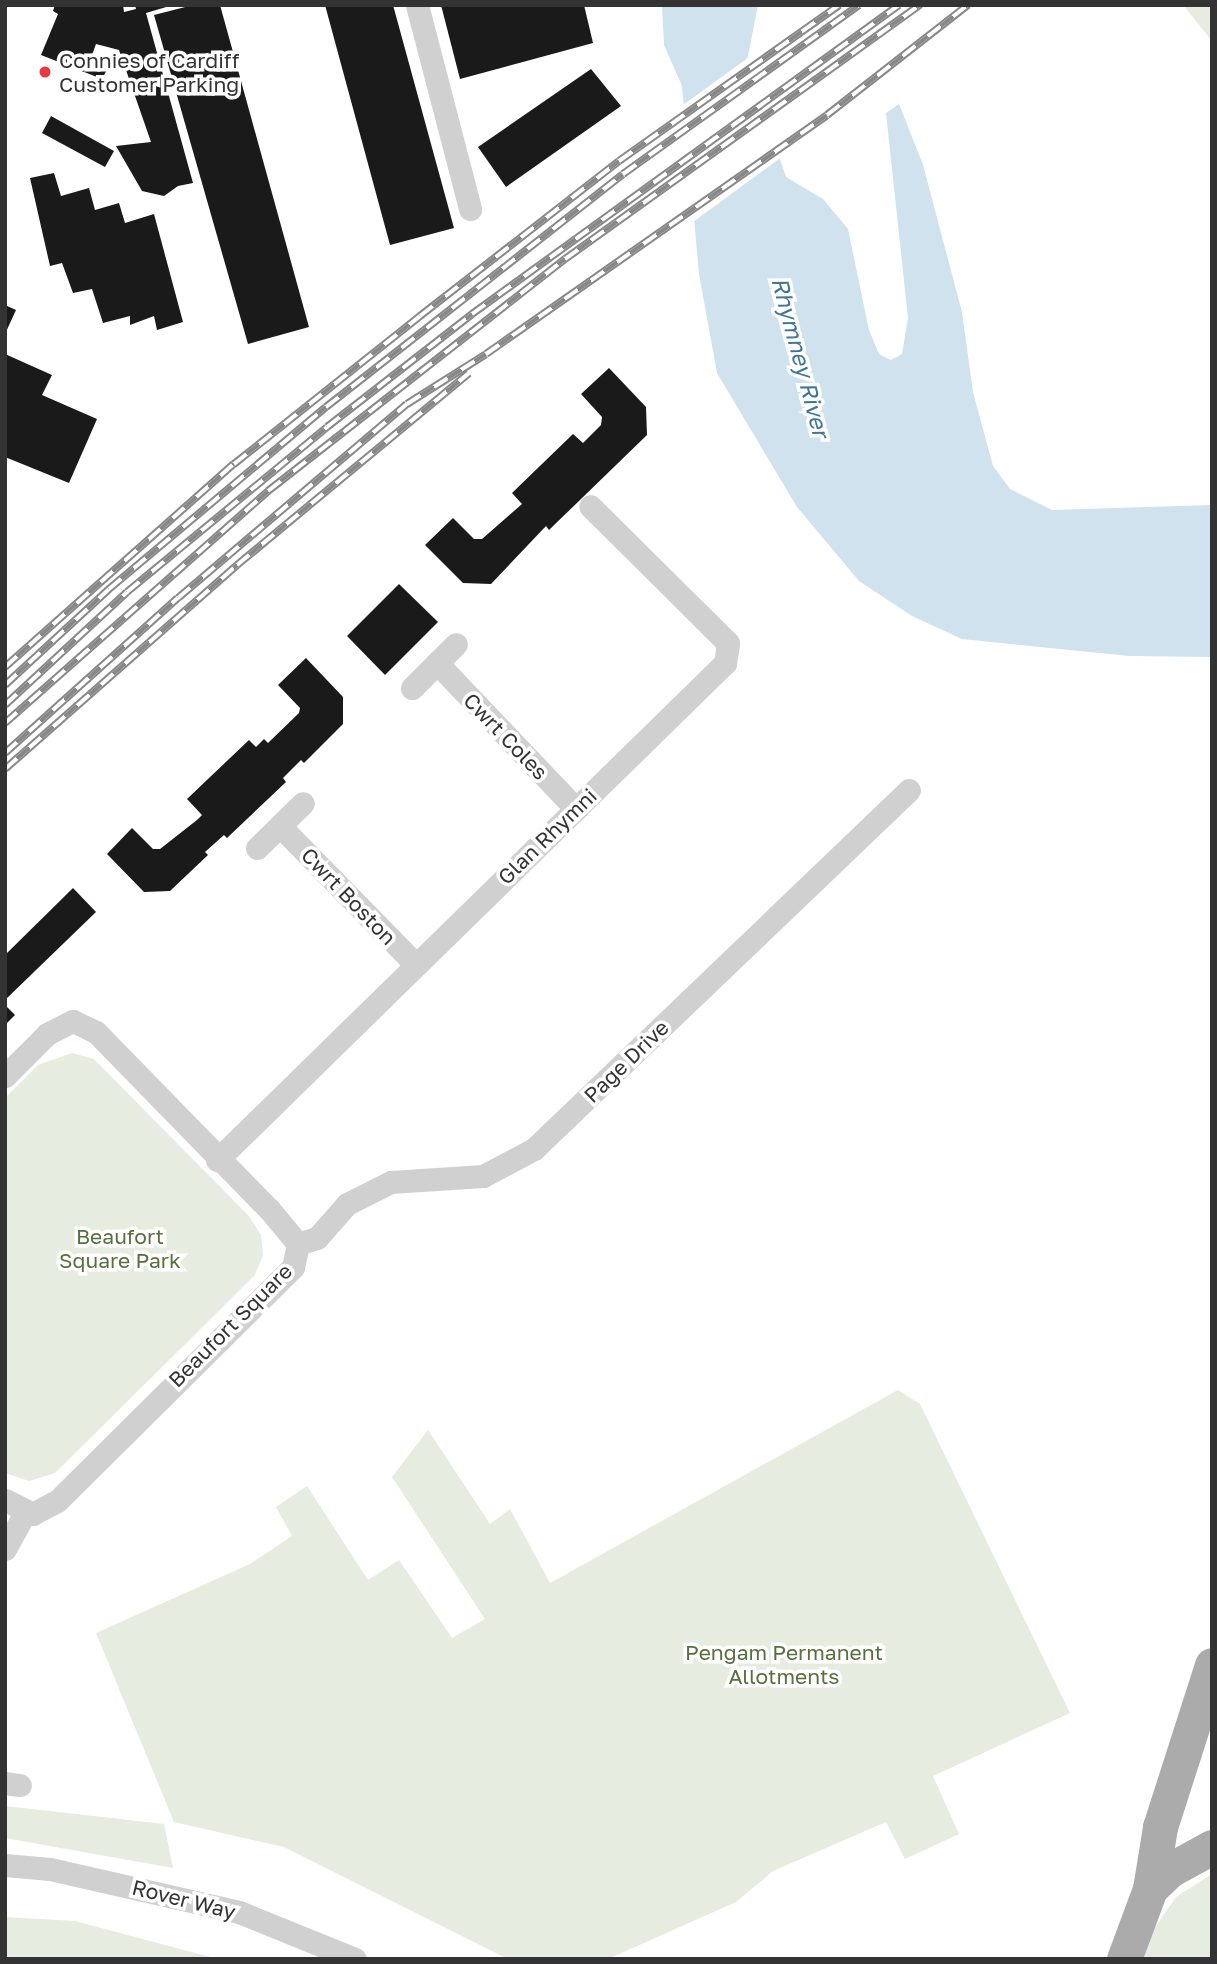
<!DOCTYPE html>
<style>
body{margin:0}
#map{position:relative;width:1217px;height:1964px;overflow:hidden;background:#fff;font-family:"Golos Text",sans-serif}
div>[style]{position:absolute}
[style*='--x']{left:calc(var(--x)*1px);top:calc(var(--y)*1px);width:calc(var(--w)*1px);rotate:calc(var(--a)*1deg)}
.green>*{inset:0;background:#e6ecdf}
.water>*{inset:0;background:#cfe2ee}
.pier>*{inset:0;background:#fff}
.building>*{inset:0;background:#1a1a1a}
.minor>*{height:23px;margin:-11.5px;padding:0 11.5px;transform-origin:11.5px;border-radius:11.5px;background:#d0d0d0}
.primary>*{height:35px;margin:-17.5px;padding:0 17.5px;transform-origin:17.5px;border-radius:17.5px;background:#ababab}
.rail>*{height:8px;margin-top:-4px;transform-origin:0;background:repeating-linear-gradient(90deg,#fff 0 16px,#888 0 32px);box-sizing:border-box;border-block:2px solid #888}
.dots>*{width:19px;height:19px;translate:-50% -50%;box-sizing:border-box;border:4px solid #fff;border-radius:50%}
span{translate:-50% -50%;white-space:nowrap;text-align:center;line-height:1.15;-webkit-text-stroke:7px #fff;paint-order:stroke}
.poi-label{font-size:21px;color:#333}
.left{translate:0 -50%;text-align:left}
.street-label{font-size:21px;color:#333}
.park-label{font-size:21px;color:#56703f}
.water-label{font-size:23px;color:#3f7597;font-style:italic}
.frame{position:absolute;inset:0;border:7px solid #333;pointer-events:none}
</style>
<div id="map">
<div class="green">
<i style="clip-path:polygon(1183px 5px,1212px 5px,1212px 41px)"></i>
<i style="clip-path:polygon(72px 1053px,94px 1059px,249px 1216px,261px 1235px,263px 1255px,255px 1275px,55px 1473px,29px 1481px,5px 1473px,5px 1098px,38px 1065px)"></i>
<i style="clip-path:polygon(898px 1390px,920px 1404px,1070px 1713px,933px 1776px,959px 1834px,905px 1859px,886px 1822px,773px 1871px,736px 1902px,608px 1959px,508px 1959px,284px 1847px,174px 1822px,96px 1633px,250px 1564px,292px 1536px,276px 1507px,307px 1486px,368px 1580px,399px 1560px,452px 1638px,485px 1619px,392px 1477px,428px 1430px,490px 1524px,510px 1509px,550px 1583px)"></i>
<i style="clip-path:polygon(5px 1806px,164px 1824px,173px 1868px,5px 1838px)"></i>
<i style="clip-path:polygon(1212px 1874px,1212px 1959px,1144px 1959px,1154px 1929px,1176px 1897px)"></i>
<i style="clip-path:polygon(5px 1917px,75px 1921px,218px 1959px,5px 1959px)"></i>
</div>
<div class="water">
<i style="clip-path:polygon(662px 5px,758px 5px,747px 61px,786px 177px,823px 199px,848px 229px,869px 330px,879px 354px,891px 360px,902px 354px,908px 318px,886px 113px,899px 104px,923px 165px,962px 312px,973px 392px,993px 466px,1010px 489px,1052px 510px,1212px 505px,1212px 657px,1129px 656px,962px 639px,912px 616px,859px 581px,797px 507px,717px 373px,699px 274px,682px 86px,664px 45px)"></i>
</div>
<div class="pier">
<i style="clip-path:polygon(752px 55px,783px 156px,693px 222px,680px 107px)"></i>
</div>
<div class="building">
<i style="clip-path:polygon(55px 5px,123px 5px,124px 12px,136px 9px,135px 5px,173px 5px,146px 13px,193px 183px,178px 186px,164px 196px,142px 191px,116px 146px,151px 142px,119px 50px,96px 44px,92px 55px,111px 62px,102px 79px,41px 55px,58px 14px,53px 11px)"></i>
<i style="clip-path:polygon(193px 5px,220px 5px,309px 327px,248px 344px,154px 15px)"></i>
<i style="clip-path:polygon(325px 5px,393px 5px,454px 228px,390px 245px)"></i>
<i style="clip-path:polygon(441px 5px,584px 5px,593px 43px,460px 79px)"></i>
<i style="clip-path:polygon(591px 69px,621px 106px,506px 187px,478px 147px)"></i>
<i style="clip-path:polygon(51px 116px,114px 151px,105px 167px,42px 133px)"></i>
<i style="clip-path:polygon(54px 173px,61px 196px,89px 188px,95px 210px,119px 203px,125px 223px,154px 214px,183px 322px,157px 330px,154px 316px,130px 325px,130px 316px,103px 323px,92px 289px,73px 293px,62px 263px,50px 266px,30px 178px)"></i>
<i style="clip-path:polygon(5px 305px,16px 310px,5px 334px)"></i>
<i style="clip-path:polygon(5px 354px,52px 375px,42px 395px,97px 419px,69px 483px,5px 457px)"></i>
<i style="clip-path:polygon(609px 368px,646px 407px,647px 435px,549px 530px,546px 526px,491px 584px,463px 583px,425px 545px,453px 518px,474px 539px,482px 539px,522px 504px,512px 493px,573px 434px,583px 443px,601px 425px,602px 417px,581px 394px)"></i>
<i style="clip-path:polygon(399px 584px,438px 622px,385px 675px,347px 636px)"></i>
<i style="clip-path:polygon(306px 658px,343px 697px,343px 724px,304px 763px,301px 760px,283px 778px,286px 782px,227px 838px,224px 835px,205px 852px,208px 855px,170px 891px,144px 892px,107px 854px,132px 828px,153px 849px,160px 849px,197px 820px,202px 815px,187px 799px,249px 740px,256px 747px,264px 739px,268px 743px,299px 713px,300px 708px,278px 685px)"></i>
<i style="clip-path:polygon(73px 888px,96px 912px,5px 1000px,5px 955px)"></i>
<i style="clip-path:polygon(5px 1005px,15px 1015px,5px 1025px)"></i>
</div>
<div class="minor">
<i style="--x:417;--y:5;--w:211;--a:75.4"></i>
<i style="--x:437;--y:663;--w:202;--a:46.4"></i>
<i style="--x:412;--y:688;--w:62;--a:-45"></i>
<i style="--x:281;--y:827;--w:193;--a:45.6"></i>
<i style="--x:257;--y:848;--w:64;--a:-44.4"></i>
<i style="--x:5;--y:1076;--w:59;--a:-45"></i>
<i style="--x:47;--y:1034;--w:29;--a:-27"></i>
<i style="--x:73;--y:1021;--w:25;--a:26"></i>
<i style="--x:96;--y:1032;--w:248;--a:45.7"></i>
<i style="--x:269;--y:1209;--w:45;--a:50.4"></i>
<i style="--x:298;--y:1244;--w:24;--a:102"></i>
<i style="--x:293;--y:1267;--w:332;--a:135.2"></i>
<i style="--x:57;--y:1501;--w:27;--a:152"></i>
<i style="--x:33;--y:1514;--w:31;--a:-153"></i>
<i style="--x:217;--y:1160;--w:711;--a:-44.37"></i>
<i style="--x:725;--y:663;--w:20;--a:-81"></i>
<i style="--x:728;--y:643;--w:194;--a:-135.2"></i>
<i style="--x:298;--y:1244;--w:20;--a:-18"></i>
<i style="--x:317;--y:1238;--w:45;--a:-48.6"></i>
<i style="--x:347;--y:1204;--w:49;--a:-26.6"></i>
<i style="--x:391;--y:1182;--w:92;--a:-3.7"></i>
<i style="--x:483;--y:1176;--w:58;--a:-27.9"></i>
<i style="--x:534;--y:1149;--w:519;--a:-43.75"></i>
<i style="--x:5;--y:1549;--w:43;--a:-61.1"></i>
<i style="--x:5;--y:1783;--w:15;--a:8"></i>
<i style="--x:5;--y:1865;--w:45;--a:5.1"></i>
<i style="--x:50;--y:1869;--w:194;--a:12.8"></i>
<i style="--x:239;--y:1912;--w:125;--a:22.1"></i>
</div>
<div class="primary">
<i style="--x:1150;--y:1889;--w:63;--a:-80.8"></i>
<i style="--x:1160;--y:1827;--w:170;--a:-72.2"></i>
<i style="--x:1124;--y:1959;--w:75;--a:-69.6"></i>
<i style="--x:1150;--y:1889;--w:28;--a:-44"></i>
<i style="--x:1170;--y:1870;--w:48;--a:-28.7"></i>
</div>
<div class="rail">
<i style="--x:5;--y:667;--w:306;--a:-41.6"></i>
<i style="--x:234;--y:464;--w:238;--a:-38.5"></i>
<i style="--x:420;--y:316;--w:252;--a:-37.9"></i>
<i style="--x:619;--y:161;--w:270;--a:-35.3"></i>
<i style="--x:5;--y:685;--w:142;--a:-42.7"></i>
<i style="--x:109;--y:589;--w:283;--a:-40"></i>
<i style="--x:326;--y:407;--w:377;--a:-38.1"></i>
<i style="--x:623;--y:174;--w:290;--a:-35.6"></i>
<i style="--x:5;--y:705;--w:166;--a:-42.8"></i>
<i style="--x:127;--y:592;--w:259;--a:-39.5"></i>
<i style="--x:327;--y:427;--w:184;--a:-37.9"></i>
<i style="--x:472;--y:314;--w:527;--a:-35.89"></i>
<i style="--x:5;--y:723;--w:351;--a:-41.4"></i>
<i style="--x:268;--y:491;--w:377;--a:-38"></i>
<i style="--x:565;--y:259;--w:437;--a:-35.6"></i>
<i style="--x:5;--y:753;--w:232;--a:-41.9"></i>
<i style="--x:178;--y:598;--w:300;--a:-40.3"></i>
<i style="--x:407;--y:404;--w:93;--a:-32.3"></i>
<i style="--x:486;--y:354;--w:416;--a:-35"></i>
<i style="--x:827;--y:115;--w:179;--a:-38"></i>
<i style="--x:5;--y:769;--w:309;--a:-41.3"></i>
<i style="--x:237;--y:565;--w:301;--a:-39.6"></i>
</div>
<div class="dots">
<i style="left:45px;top:72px;background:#e63946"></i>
</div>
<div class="poi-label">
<span class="left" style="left:59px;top:72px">Connies of Cardiff<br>Customer Parking</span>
</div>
<div class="street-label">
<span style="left:506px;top:736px;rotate:46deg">Cwrt Coles</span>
<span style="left:547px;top:836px;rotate:-44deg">Glan Rhymni</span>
<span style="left:349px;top:896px;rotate:46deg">Cwrt Boston</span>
<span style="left:626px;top:1061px;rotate:-44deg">Page Drive</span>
<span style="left:230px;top:1325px;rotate:-45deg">Beaufort Square</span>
<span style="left:184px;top:1899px;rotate:14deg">Rover Way</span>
</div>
<div class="park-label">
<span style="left:120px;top:1248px">Beaufort<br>Square Park</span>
<span style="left:784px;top:1664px">Pengam Permanent<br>Allotments</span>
</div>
<div class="water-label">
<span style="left:801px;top:357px;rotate:75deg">Rhymney River</span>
</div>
<div class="frame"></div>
</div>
